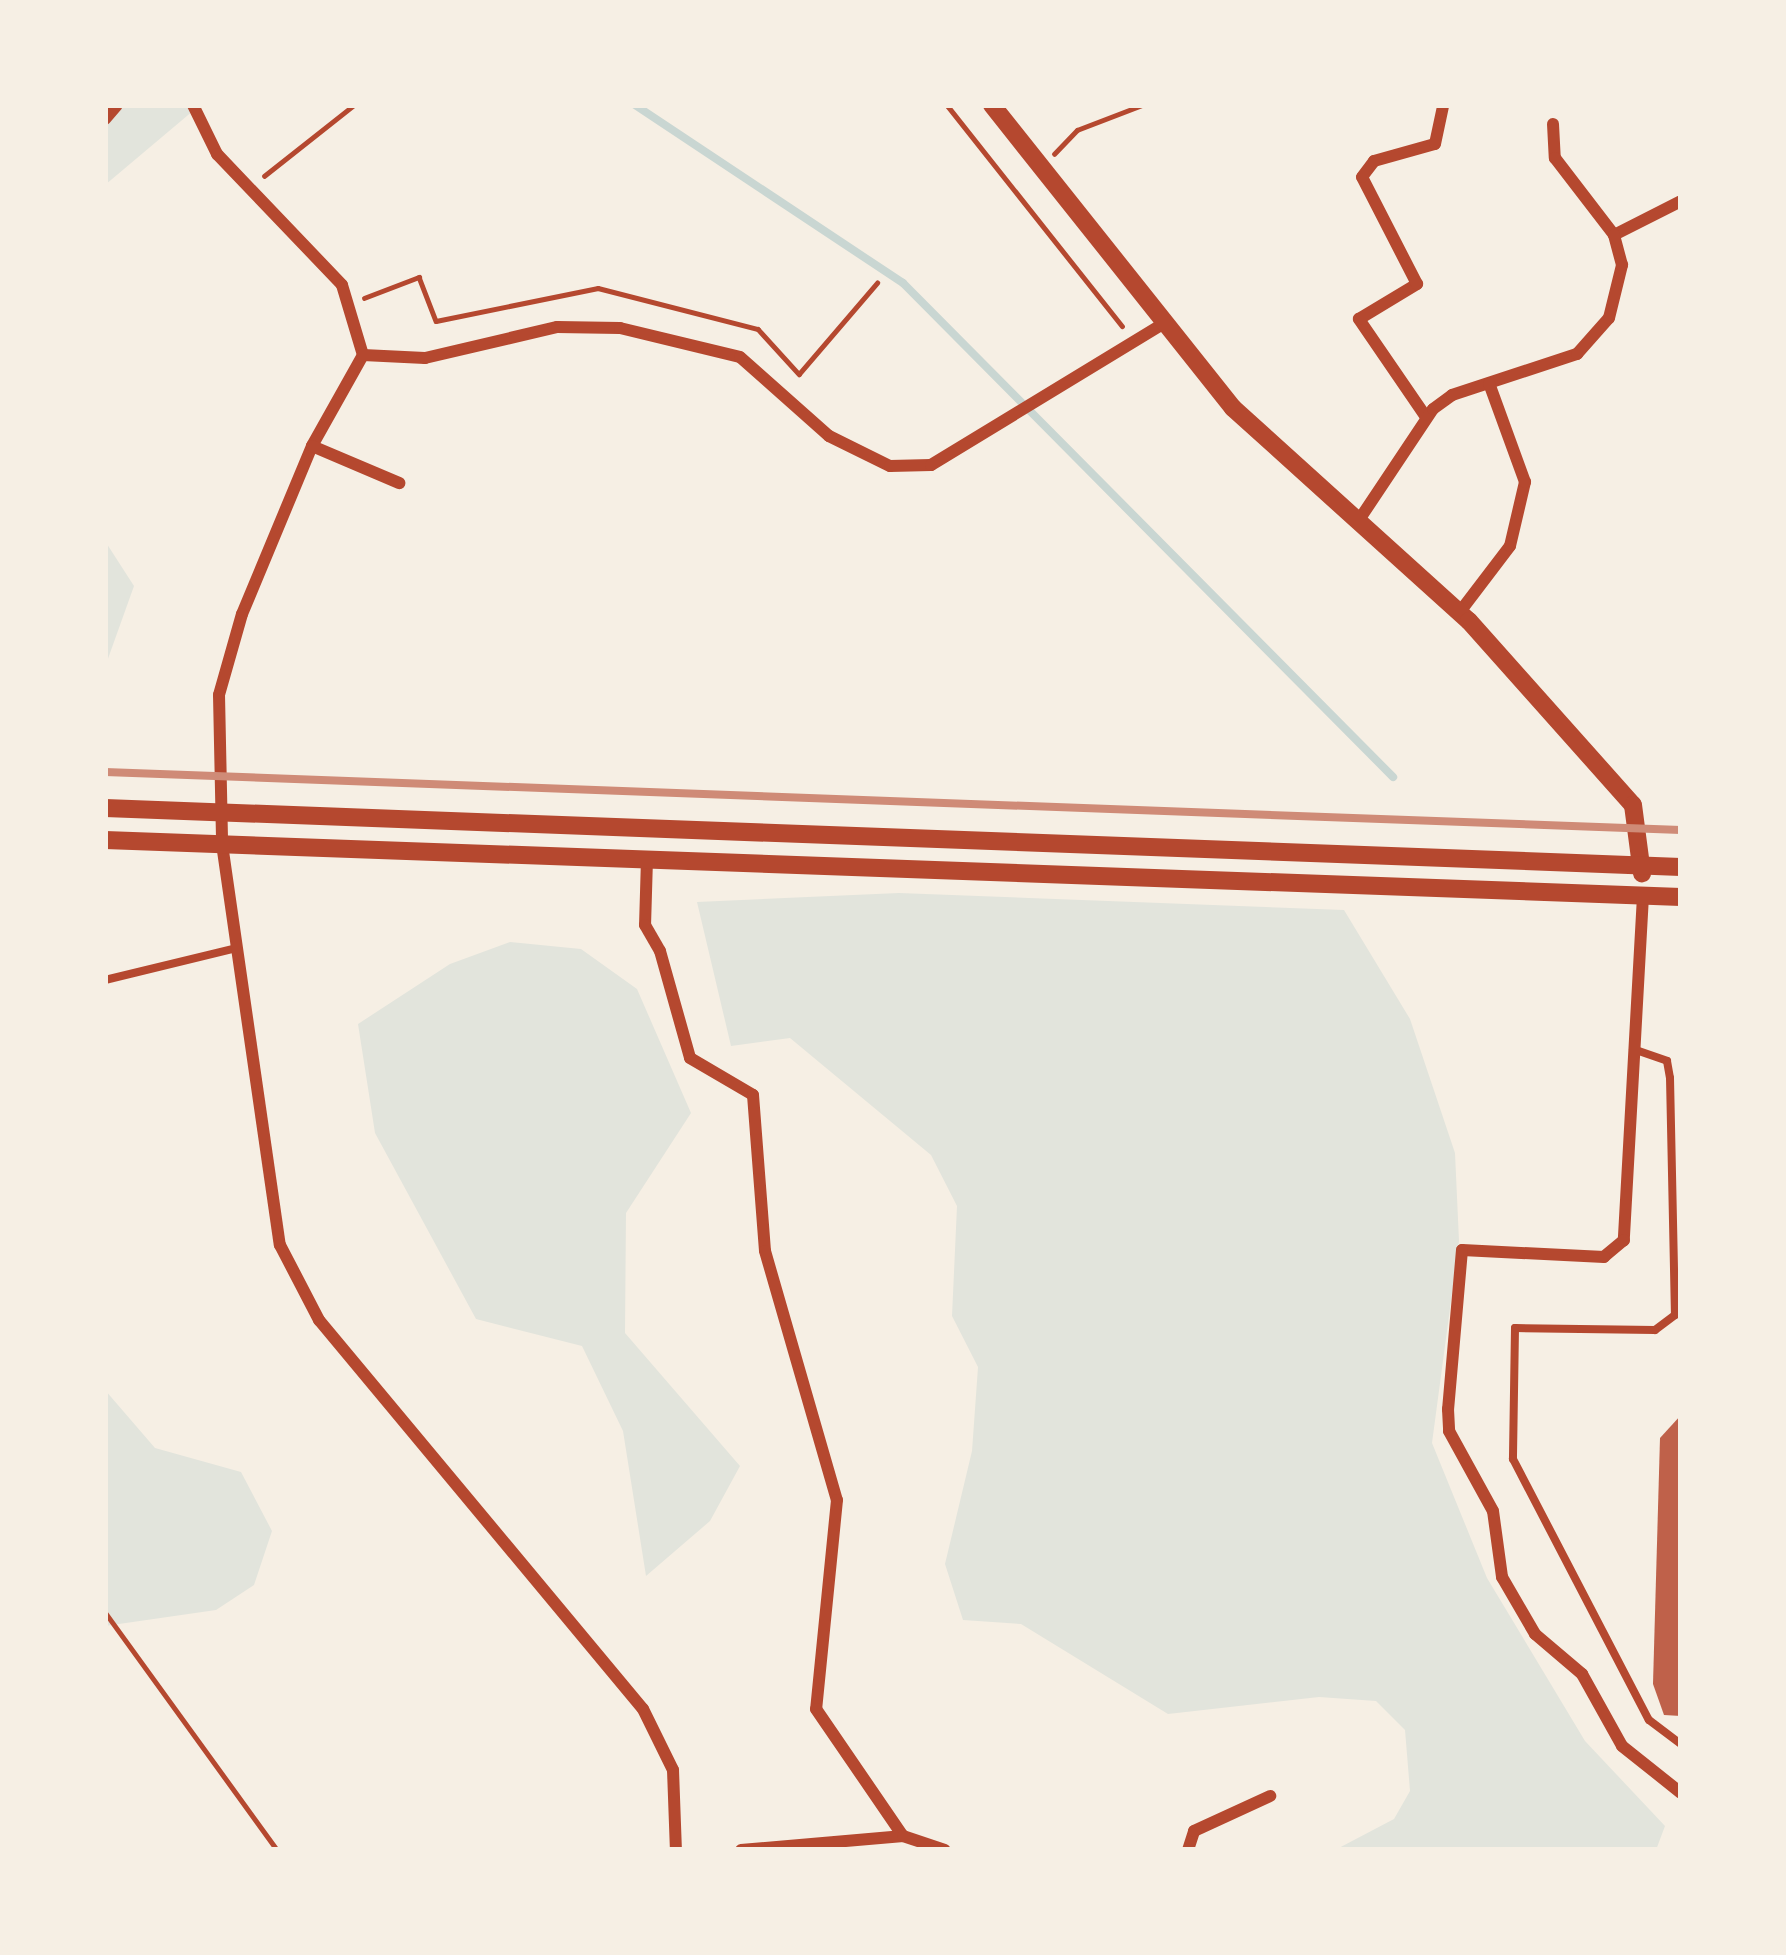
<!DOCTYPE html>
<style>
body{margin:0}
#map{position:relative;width:1786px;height:1955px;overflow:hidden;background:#f6efe4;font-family:"Titillium Web",sans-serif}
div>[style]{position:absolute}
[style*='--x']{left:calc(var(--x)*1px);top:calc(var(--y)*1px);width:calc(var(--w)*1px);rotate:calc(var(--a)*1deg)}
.green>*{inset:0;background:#e2e4dc}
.stream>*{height:8px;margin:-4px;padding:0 4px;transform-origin:4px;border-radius:4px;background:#c9d6d2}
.building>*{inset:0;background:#bf614a}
.path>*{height:4.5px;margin:-2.25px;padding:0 2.25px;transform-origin:2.25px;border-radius:2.25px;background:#b5482f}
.service>*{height:8px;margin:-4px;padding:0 4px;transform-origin:4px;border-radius:4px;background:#b5482f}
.minor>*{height:12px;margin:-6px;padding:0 6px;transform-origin:6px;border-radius:6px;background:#b5482f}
.tertiary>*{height:18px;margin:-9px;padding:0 9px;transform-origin:9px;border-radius:9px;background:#b5482f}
.rail>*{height:8px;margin:-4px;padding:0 4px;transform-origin:4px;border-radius:4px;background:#cf8b77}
span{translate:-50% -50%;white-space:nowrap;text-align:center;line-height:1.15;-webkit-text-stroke:9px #f6efe4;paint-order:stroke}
.frame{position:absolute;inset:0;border:108px solid #f6efe4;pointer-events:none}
</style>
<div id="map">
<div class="green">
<i style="clip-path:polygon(105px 105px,200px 105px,105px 185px)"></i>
<i style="clip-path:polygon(105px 541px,134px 586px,105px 667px)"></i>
<i style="clip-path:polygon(899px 893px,1344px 910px,1410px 1019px,1455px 1153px,1459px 1241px,1432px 1443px,1487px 1578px,1585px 1741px,1665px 1826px,1656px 1850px,1335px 1850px,1394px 1819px,1410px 1791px,1405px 1730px,1376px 1701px,1319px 1697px,1168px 1714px,1021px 1624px,963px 1620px,945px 1564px,972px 1451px,978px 1367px,952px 1316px,957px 1206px,931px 1155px,790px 1038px,731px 1046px,697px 902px)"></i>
<i style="clip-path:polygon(510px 942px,581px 949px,637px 989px,691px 1113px,626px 1213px,625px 1333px,740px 1466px,710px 1521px,646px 1576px,623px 1431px,582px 1346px,476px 1319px,375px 1133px,358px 1024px,450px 964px)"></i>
<i style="clip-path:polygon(105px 1390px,155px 1448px,241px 1472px,272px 1531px,254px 1585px,216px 1610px,105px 1626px)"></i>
</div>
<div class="stream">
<i style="--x:635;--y:105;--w:322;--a:33.6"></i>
<i style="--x:903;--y:283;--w:696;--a:45.23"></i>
</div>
<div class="building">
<i style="clip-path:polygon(1681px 1415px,1681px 1716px,1664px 1715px,1653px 1684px,1660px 1438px)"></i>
</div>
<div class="path">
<i style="--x:947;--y:105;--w:282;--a:51.6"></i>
<i style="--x:1054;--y:154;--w:33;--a:-46"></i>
<i style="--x:1077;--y:130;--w:70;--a:-21"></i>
<i style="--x:264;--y:176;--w:115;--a:-38.3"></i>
<i style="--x:364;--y:298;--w:59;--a:-20.9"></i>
<i style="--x:419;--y:277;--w:47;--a:68.9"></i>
<i style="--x:436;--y:321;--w:165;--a:-11.5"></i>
<i style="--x:598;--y:288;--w:165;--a:14.4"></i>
<i style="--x:758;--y:329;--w:61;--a:47.7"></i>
<i style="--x:799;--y:374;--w:120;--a:-49.4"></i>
<i style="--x:105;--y:1612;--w:294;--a:54.1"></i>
</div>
<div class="service">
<i style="--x:105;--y:980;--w:135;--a:-13.7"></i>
<i style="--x:1633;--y:1049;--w:36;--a:19"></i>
<i style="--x:1667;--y:1061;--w:17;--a:80"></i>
<i style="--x:1670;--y:1078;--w:237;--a:88.8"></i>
<i style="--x:1675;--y:1315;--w:25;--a:143"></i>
<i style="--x:1655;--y:1330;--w:140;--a:-179.2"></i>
<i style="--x:1515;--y:1328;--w:131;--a:90.9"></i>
<i style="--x:1513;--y:1459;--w:294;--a:62.5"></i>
<i style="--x:1649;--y:1720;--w:40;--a:37"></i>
</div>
<div class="minor">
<i style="--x:193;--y:105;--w:55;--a:63.9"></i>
<i style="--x:217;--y:154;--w:181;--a:46.3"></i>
<i style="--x:342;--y:285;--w:73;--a:73.3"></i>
<i style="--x:363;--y:355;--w:104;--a:119.3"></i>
<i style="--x:312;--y:446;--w:182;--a:112.6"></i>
<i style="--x:242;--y:614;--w:84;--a:105.9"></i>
<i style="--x:219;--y:695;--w:149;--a:88.8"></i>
<i style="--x:222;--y:844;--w:405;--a:81.8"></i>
<i style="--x:280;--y:1245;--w:85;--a:62.5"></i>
<i style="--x:319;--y:1320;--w:506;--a:50.21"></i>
<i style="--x:643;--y:1709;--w:68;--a:63.8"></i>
<i style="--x:673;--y:1770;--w:80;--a:87.9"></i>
<i style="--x:105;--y:119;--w:18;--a:-49"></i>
<i style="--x:1553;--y:124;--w:34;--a:87"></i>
<i style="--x:1555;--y:158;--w:97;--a:52.5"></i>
<i style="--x:1614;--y:235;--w:75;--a:-26.9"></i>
<i style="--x:363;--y:355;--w:62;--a:2.8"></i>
<i style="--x:425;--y:358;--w:136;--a:-13.2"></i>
<i style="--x:557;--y:327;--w:63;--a:0.9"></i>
<i style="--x:620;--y:328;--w:123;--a:13.6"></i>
<i style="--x:740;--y:357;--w:119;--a:41.6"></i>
<i style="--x:829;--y:436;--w:68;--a:26.2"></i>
<i style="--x:890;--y:466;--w:41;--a:-1.4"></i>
<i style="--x:931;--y:465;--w:271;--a:-31.3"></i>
<i style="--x:1426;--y:417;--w:119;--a:-124.4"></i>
<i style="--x:1359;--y:319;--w:68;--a:-31.1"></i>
<i style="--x:1417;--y:284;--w:120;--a:-117.2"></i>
<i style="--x:1362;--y:177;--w:20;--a:-53"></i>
<i style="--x:1374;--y:161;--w:63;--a:-15.6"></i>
<i style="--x:1435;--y:144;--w:40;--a:-78"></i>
<i style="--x:312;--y:446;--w:95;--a:23"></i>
<i style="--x:1357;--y:523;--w:137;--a:-56.3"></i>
<i style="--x:1433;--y:409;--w:24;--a:-36"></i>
<i style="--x:1452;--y:395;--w:132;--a:-18.2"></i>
<i style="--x:1577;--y:354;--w:48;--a:-48.4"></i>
<i style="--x:1609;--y:318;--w:55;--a:-76.2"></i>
<i style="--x:1622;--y:265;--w:31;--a:-105"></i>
<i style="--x:1459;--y:613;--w:84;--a:-52.7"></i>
<i style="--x:1510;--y:546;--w:66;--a:-76.8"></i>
<i style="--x:1525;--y:482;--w:105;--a:-110"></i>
<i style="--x:647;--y:859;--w:66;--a:91.7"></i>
<i style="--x:645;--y:925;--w:30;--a:60"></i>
<i style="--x:660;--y:951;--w:111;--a:74.3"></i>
<i style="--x:690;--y:1058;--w:73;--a:30.4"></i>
<i style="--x:753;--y:1095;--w:156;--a:85.6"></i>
<i style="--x:765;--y:1251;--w:259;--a:73.9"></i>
<i style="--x:837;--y:1500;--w:210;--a:95.7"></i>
<i style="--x:816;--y:1709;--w:154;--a:55.6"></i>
<i style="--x:1643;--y:896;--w:345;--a:93.2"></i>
<i style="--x:1624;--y:1240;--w:26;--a:140"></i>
<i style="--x:1604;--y:1257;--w:142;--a:-177.2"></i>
<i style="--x:1462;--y:1250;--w:160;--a:95"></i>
<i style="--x:1448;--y:1409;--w:22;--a:87"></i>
<i style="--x:1449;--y:1431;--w:91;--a:61.2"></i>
<i style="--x:1493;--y:1511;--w:67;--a:82.2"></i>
<i style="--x:1502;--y:1577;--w:66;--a:59.9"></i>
<i style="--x:1535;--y:1634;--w:62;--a:40.4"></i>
<i style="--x:1582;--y:1674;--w:82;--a:60.9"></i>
<i style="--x:1622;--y:1746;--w:75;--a:38.5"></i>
<i style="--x:741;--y:1850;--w:163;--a:-4.9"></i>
<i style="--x:903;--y:1836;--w:44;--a:18.4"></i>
<i style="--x:1188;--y:1850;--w:20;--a:-72"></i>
<i style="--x:1194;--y:1831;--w:84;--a:-24.7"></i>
</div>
<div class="tertiary">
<i style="--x:992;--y:105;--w:387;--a:51.5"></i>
<i style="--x:1233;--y:408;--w:318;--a:42.1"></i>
<i style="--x:1469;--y:621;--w:246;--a:48.3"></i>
<i style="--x:1633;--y:805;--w:69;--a:82.5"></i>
<i style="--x:105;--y:808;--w:1577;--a:2.14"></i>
<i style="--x:105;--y:840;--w:1577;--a:2.07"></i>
</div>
<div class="rail">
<i style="--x:105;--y:772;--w:1577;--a:2.11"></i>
</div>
<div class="frame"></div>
</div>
